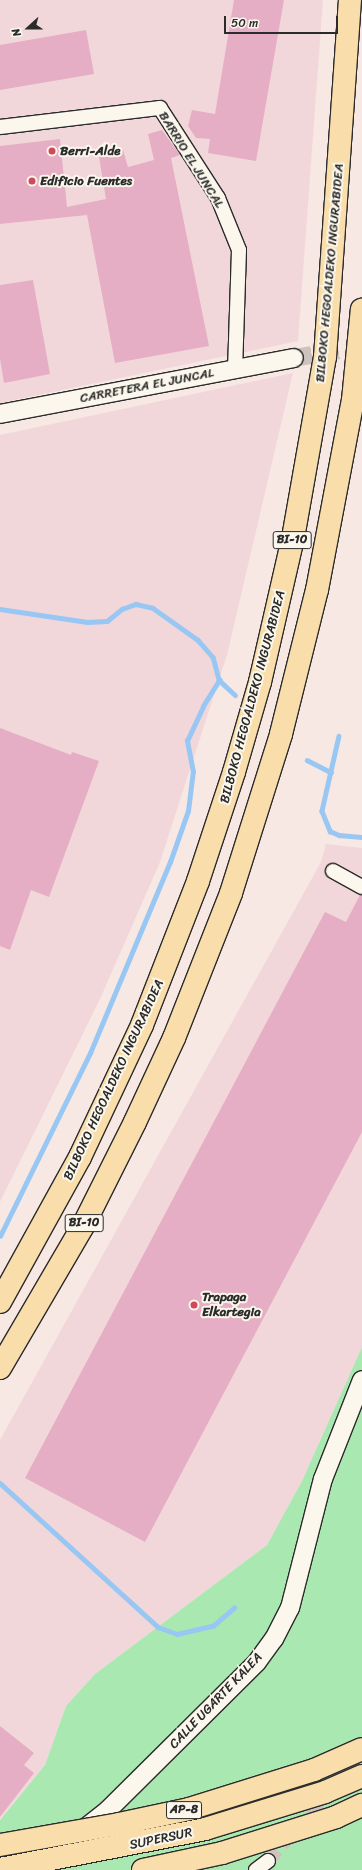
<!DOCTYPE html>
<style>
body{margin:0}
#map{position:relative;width:362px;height:1870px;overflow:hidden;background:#f7e8e4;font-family:Sriracha,sans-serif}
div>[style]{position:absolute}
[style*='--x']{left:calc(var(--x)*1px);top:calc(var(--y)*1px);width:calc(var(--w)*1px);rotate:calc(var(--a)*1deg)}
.built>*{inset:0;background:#f2d7da}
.green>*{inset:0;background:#a9e9b1}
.stream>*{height:4.5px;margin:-2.25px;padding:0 2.25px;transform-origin:2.25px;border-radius:2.25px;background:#99c7f3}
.building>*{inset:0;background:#e5aec4}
.minor-tunnel>*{height:14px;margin-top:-7px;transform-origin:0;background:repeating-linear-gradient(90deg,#cec2bf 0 14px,transparent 0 21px)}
.tertiary-tunnel>*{height:18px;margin-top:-9px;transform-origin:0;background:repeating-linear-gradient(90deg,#cec2bf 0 18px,transparent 0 27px)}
.roads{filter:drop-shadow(1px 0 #2b2b2b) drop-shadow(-1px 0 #2b2b2b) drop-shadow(0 1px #2b2b2b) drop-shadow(0 -1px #2b2b2b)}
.minor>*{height:14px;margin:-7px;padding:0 7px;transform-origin:7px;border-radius:7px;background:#fbf7ec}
.tertiary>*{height:18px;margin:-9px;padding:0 9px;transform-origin:9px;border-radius:9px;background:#fbf7ec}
.motorway>*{height:22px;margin:-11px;padding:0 11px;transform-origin:11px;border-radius:11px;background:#f9deab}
.bridges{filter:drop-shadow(1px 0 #2b2b2b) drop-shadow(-1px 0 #2b2b2b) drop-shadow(0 1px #2b2b2b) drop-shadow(0 -1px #2b2b2b)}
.motorway-bridge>*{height:22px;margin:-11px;padding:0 11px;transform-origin:11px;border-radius:11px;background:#f9deab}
.dots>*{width:11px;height:11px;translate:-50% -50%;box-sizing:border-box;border:2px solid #fbf7ec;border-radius:50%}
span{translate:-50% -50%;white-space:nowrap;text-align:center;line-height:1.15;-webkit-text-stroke:4px #fbf7ec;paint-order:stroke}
.shield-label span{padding:1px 3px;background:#fbf7ec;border:1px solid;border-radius:3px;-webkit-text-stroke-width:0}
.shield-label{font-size:12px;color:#2b2b2b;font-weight:700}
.poi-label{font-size:13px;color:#2b2b2b;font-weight:700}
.left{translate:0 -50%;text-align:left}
.street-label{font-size:13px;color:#2b2b2b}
.north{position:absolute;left:8px;top:8px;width:40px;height:40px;-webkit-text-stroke:3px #fbf7ec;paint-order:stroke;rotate:249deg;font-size:11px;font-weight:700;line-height:16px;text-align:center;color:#2b2b2b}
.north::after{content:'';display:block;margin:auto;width:14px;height:18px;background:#2b2b2b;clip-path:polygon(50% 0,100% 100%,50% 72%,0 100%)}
.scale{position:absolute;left:224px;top:16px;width:114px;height:18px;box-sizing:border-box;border:2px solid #2b2b2b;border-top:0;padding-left:5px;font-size:12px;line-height:14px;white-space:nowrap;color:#2b2b2b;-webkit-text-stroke:3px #fbf7ec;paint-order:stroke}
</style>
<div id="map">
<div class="built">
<i style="clip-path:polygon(0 0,323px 0,298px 341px,0 403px)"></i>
<i style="clip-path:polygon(293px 373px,227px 655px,160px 862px,100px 999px,0 1202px,0 435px)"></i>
<i style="clip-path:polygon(326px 844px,362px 848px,362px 1347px,302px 1481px,267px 1545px,95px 1674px,66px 1706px,45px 1765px,0 1819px,0 1440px,321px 862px)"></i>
</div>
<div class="green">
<i style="clip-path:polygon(362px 1347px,362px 1870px,0 1870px,0 1820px,45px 1765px,66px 1706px,95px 1674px,267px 1545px,302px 1481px)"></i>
</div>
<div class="stream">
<i style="--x:0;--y:609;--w:88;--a:8.5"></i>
<i style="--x:87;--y:622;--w:20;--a:-3"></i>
<i style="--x:107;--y:621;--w:19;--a:-39"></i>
<i style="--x:122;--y:609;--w:15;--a:-20"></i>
<i style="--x:136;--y:604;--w:17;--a:13"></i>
<i style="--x:153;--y:608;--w:55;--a:35.4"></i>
<i style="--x:198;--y:640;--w:23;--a:49"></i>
<i style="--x:213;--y:657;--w:24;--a:75"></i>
<i style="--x:219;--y:680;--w:22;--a:43"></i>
<i style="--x:339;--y:736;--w:77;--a:102.8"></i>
<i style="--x:322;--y:811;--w:22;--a:68"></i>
<i style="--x:330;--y:831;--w:10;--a:24"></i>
<i style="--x:339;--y:835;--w:23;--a:5"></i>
<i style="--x:307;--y:760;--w:27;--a:27"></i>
<i style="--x:0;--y:1236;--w:204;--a:-63.8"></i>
<i style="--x:90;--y:1053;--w:207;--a:-67.3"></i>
<i style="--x:170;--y:862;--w:54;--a:-70.6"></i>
<i style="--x:188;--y:811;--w:39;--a:-83"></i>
<i style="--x:193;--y:772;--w:32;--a:-101"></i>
<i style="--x:187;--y:741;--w:38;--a:-65"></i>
<i style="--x:203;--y:706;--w:31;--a:-58"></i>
<i style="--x:0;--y:1483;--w:214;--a:42.3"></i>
<i style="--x:158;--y:1627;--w:20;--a:20"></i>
<i style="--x:177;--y:1634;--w:37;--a:-13"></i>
<i style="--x:213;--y:1626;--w:28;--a:-41"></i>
</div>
<div class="building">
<i style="clip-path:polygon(234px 0,284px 0,256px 161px,208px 153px,210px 139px,196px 138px,188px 126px,192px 110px,215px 114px)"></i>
<i style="clip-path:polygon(86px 30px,94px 74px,0 90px,0 45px)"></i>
<i style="clip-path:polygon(162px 130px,180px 155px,171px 158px,209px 346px,115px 363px,87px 215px,0 224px,0 146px,60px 139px,67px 207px,106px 199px,99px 157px,123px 150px,128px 167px,154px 160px,148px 134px)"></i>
<i style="clip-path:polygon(33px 280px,50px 374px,4px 383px,0 359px,0 285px)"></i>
<i style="clip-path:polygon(0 728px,71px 755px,72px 752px,99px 761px,49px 897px,31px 890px,10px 950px,0 946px)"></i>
<i style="clip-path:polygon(360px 895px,362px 895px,362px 1132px,145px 1542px,25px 1478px,325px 912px,346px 922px)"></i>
<i style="clip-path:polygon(0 1726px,34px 1753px,24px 1765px,34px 1773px,0 1817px)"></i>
</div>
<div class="minor-tunnel">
<i style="--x:268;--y:1861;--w:142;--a:-49.6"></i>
</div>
<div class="tertiary-tunnel">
<i style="--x:294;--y:358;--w:69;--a:-10"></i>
</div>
<div class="roads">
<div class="minor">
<i style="--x:0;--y:127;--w:161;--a:-6.8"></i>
<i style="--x:160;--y:108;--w:107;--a:57.2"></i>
<i style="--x:218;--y:198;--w:56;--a:68"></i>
<i style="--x:239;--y:250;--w:119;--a:91.9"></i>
<i style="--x:333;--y:871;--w:33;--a:29"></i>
<i style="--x:256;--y:1870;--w:15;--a:-37"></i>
</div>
<div class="tertiary">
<i style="--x:0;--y:414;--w:299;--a:-10.8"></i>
<i style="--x:50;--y:1864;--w:31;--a:-50"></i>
<i style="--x:70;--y:1840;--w:48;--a:-38.3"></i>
<i style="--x:108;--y:1810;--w:210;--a:-44.8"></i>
<i style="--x:257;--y:1662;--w:29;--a:-54"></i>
<i style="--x:274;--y:1639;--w:35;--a:-63"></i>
<i style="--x:290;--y:1608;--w:133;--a:-75.7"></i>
<i style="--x:323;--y:1479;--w:106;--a:-68.5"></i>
</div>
<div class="motorway">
<i style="--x:0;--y:1302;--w:166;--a:-61.1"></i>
<i style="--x:80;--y:1157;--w:146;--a:-64.8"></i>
<i style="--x:142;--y:1025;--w:155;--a:-68.7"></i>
<i style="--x:198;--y:881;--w:115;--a:-71.7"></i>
<i style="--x:234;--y:772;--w:94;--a:-73.9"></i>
<i style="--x:260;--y:682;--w:148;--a:-77.1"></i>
<i style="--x:293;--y:538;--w:184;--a:-80"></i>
<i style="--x:325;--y:357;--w:358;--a:-86"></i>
<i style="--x:0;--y:1368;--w:164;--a:-59.7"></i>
<i style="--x:83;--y:1226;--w:116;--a:-63.4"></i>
<i style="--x:135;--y:1122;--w:93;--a:-65.1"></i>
<i style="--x:174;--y:1038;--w:156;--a:-68.5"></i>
<i style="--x:231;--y:893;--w:167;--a:-72.5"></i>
<i style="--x:281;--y:734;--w:148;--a:-76"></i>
<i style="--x:317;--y:590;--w:193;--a:-79.3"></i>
<i style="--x:353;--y:400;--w:91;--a:-84.4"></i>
</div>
</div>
<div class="bridges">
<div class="motorway-bridge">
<i style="--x:0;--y:1845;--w:121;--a:-10"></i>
<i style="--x:119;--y:1824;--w:72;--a:-12.1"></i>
<i style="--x:189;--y:1809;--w:131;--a:-17.3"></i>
<i style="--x:314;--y:1770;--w:52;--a:-23.6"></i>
<i style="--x:0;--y:1869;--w:209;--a:-11"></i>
<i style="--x:205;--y:1829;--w:126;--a:-17.1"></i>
<i style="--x:325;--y:1792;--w:40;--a:-23.4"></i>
<i style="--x:143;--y:1870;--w:81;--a:-12.1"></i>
<i style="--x:222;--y:1853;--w:120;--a:-17.5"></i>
<i style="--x:336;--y:1817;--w:29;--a:-25"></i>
</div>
</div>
<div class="dots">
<i style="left:52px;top:151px;background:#d1495b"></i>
<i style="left:32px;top:181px;background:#d1495b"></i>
<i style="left:194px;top:1305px;background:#d1495b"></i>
</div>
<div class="shield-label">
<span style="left:292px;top:540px">BI-10</span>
<span style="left:84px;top:1223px">BI-10</span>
<span style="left:184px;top:1810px">AP-8</span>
</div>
<div class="poi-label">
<span class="left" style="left:60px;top:151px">Berri-Alde</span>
<span class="left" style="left:40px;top:181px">Edificio Fuentes</span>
<span class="left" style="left:202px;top:1305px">Trapaga<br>Elkartegia</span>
</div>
<div class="street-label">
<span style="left:191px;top:160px;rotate:58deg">BARRIO EL JUNCAL</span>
<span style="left:330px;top:273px;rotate:-85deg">BILBOKO HEGOALDEKO INGURABIDEA</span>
<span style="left:147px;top:386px;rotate:-11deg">CARRETERA EL JUNCAL</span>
<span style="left:253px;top:697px;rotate:-75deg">BILBOKO HEGOALDEKO INGURABIDEA</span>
<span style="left:114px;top:1080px;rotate:-65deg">BILBOKO HEGOALDEKO INGURABIDEA</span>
<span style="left:216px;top:1701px;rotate:-46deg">CALLE UGARTE KALEA</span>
<span style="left:161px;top:1839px;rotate:-12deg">SUPERSUR</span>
</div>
<div class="north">N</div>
<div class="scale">50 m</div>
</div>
